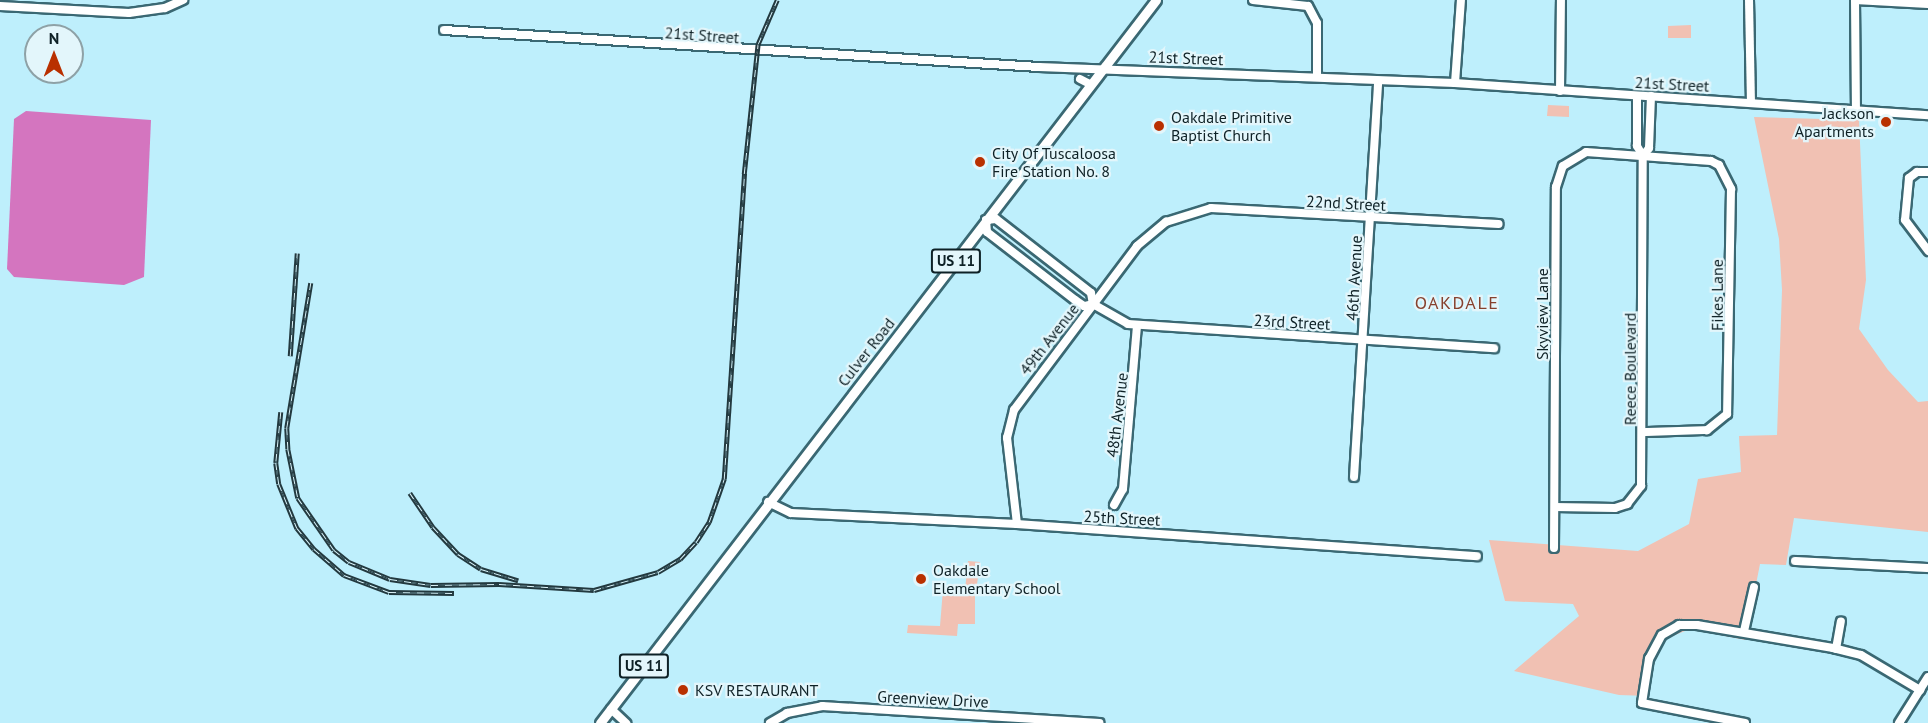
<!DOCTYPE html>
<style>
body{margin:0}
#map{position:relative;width:1928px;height:723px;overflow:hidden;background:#beeffc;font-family:"PT Sans",sans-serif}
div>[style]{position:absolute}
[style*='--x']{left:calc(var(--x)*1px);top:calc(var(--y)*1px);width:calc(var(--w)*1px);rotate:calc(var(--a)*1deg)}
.green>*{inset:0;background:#f1c1b3}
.water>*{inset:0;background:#d475bf}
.roads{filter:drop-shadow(2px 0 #3a6873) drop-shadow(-2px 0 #3a6873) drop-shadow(0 2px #3a6873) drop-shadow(0 -2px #3a6873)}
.minor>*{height:8px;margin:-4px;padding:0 4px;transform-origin:4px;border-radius:4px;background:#fff}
.major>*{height:9px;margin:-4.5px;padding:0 4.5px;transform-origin:4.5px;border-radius:4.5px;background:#fff}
.rail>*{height:4.5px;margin-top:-2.25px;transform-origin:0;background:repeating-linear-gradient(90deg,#e3f6fb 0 7px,#23393f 0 14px);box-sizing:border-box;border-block:2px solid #23393f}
.dots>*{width:16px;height:16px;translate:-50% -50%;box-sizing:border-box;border:3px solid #e3f6fb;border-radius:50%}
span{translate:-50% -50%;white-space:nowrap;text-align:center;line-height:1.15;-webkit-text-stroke:4.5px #e3f6fb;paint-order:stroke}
.shield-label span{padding:2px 4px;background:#e3f6fb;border:2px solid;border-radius:4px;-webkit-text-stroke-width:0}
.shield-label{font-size:15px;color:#0e2126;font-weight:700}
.street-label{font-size:16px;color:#0e2126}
.poi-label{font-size:16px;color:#0e2126}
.right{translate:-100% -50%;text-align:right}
.left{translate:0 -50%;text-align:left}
.neighbourhood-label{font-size:18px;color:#86412e;letter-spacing:1.5px}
.north{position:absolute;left:24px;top:24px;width:60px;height:60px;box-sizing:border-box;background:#e3f6fb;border:2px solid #8ea1a6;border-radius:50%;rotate:0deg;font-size:16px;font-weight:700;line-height:24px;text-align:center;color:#0e2126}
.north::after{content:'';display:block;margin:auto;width:21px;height:27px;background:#b93000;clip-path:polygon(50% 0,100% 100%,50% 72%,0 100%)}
</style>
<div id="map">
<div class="green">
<i style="clip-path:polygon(1691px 25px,1691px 38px,1668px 38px,1668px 26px)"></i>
<i style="clip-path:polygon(1548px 105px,1569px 106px,1569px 117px,1547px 116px)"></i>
<i style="clip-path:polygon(1754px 117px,1859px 120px,1866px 280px,1859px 329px,1888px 370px,1918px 402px,1928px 401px,1928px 532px,1794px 518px,1786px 565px,1760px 564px,1745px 640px,1690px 629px,1665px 639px,1657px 650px,1648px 696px,1619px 695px,1514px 671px,1579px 616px,1573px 604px,1505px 601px,1489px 540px,1638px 551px,1689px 524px,1698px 479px,1741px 472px,1739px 436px,1777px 435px,1782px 290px,1779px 239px)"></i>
<i style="clip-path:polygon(968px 561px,980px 562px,976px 592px,965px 590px)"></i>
<i style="clip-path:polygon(943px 589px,975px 594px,975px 624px,958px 624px,957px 636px,907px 633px,908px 625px,940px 626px)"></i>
</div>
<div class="water">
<i style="clip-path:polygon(26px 111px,151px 120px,144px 277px,124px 285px,14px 277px,7px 269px,14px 119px)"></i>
</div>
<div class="roads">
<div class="minor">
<i style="--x:1253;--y:0;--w:55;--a:6.2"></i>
<i style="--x:1308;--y:6;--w:19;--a:62"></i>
<i style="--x:1317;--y:23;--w:54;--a:90"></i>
<i style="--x:1749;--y:0;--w:102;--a:88.9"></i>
<i style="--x:1855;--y:0;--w:110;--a:89.5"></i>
<i style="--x:1855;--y:0;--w:73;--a:3.1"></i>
<i style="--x:0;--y:6;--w:129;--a:3.1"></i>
<i style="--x:129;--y:13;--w:36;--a:-8"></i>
<i style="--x:165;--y:8;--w:20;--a:-24"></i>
<i style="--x:444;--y:30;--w:596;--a:3.56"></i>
<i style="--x:1039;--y:67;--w:416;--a:2.2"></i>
<i style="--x:1455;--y:83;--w:474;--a:3.9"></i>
<i style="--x:1080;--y:79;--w:11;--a:27"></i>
<i style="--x:1455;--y:83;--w:83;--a:-85.9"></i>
<i style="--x:1560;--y:91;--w:91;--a:-89.4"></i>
<i style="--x:1643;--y:156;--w:10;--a:-53"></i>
<i style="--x:1649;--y:148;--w:52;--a:-87.8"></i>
<i style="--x:1928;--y:172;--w:11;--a:180"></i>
<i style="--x:1917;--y:172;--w:10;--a:143"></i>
<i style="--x:1909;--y:178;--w:42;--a:95.4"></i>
<i style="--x:1905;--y:220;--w:39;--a:53"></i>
<i style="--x:1093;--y:304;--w:9;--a:167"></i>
<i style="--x:1084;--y:306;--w:11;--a:-146"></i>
<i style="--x:1075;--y:300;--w:111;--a:-142.3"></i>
<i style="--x:987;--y:232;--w:12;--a:-95"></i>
<i style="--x:986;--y:220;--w:10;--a:-6"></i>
<i style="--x:996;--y:219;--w:120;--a:37.9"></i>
<i style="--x:1091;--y:293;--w:11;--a:80"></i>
<i style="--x:1093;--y:304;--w:40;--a:29.7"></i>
<i style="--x:1128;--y:324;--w:367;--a:3.8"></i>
<i style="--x:1354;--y:477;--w:397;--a:-86.5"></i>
<i style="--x:768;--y:502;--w:25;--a:26"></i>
<i style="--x:791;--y:513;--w:226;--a:2.8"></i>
<i style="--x:1017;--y:524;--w:461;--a:4"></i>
<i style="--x:1114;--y:505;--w:18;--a:-61"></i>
<i style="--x:1123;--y:489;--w:164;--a:-85.1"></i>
<i style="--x:1555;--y:507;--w:60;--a:1"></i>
<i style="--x:1615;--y:508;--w:13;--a:-18"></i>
<i style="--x:1627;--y:504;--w:23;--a:-52"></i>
<i style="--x:1641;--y:486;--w:330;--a:-89.7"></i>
<i style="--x:1643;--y:156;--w:12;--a:-121"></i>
<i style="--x:1637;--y:146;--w:50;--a:-90"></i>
<i style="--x:1017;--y:524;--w:87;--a:-96.6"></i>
<i style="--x:1007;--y:438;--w:29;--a:-76"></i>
<i style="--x:1014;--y:410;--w:205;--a:-53.1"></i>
<i style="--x:1137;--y:246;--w:38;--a:-40"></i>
<i style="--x:1166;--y:222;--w:47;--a:-17.3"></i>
<i style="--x:1211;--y:208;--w:288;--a:3.2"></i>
<i style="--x:1554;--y:548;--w:361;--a:-89.7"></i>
<i style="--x:1556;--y:187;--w:22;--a:-72"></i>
<i style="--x:1563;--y:166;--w:27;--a:-31"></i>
<i style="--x:1586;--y:152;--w:125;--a:4.1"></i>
<i style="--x:1711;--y:161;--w:9;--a:27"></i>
<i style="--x:1719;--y:165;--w:27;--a:63"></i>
<i style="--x:1731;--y:189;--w:225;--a:91"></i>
<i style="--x:1727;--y:414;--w:26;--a:141"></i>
<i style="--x:1707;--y:430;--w:64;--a:178.2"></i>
<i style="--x:1795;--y:561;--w:133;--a:3"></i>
<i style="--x:1744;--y:631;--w:45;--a:-77.2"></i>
<i style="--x:1836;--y:649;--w:28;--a:-80"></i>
<i style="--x:611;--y:709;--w:21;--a:43"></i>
<i style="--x:770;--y:723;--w:20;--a:-30"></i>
<i style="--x:787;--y:713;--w:36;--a:-11"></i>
<i style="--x:822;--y:706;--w:278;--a:3.5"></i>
<i style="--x:1745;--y:723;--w:105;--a:-169"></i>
<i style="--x:1642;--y:703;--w:45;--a:-81"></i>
<i style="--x:1649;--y:659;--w:27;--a:-62"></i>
<i style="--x:1662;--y:635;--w:20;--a:-30"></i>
<i style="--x:1679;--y:625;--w:18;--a:0"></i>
<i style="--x:1697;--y:625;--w:138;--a:9.6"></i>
<i style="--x:1833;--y:648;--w:29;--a:14"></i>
<i style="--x:1861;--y:655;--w:69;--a:30.7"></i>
<i style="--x:1899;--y:723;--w:54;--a:-57.8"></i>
</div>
<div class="major">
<i style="--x:600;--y:723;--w:912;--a:-52.44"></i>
</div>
</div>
<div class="rail">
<i style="--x:311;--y:283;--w:147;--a:99.4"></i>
<i style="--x:287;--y:428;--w:21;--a:87"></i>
<i style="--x:288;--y:449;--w:50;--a:78.5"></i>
<i style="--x:298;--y:498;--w:63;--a:55.3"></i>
<i style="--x:334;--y:550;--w:19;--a:39"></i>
<i style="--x:349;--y:562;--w:44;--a:22.5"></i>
<i style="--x:390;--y:579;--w:41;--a:8.3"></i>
<i style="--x:431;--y:585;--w:68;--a:-0.8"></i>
<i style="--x:499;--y:584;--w:95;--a:3.6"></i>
<i style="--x:594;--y:590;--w:66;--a:-15.7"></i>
<i style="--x:658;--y:572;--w:26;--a:-31"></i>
<i style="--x:680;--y:559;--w:23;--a:-47"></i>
<i style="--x:696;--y:542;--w:24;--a:-57"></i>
<i style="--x:709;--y:522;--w:46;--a:-70.8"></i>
<i style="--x:724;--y:479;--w:306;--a:-86.2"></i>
<i style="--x:744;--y:174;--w:131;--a:-83.9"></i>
<i style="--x:758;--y:44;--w:48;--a:-66.6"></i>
<i style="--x:290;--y:356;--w:103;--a:-86.1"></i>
<i style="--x:281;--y:412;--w:51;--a:95.6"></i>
<i style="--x:276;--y:463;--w:21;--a:82"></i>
<i style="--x:279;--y:484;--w:48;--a:67.8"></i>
<i style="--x:297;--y:528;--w:27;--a:51"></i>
<i style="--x:314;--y:549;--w:40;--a:41"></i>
<i style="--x:344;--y:575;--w:48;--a:20.7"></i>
<i style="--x:389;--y:592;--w:65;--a:0.9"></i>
<i style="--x:410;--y:493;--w:41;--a:55.9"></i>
<i style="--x:433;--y:527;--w:37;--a:47"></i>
<i style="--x:458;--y:554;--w:27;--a:33"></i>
<i style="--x:481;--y:569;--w:39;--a:17"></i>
</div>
<div class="dots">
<i style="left:1886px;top:122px;background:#b93000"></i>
<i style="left:1159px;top:126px;background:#b93000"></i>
<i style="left:980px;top:162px;background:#b93000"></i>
<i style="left:921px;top:579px;background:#b93000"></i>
<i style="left:683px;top:690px;background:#b93000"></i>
</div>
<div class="shield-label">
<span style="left:956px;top:261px">US 11</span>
<span style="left:644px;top:666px">US 11</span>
</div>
<div class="street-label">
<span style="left:702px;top:35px;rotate:4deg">21st Street</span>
<span style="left:1186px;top:58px;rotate:2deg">21st Street</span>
<span style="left:1672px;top:84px;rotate:3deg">21st Street</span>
<span style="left:1346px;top:203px;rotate:3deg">22nd Street</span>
<span style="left:1354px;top:278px;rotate:-87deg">46th Avenue</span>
<span style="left:1717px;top:295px;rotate:-90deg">Fikes Lane</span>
<span style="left:1542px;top:314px;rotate:-90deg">Skyview Lane</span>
<span style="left:1292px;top:322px;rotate:3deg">23rd Street</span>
<span style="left:1049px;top:339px;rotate:-52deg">49th Avenue</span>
<span style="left:866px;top:352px;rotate:-52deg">Culver Road</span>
<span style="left:1630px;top:369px;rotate:-90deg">Reece Boulevard</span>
<span style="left:1117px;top:415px;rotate:-83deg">48th Avenue</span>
<span style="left:1122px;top:518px;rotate:3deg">25th Street</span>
<span style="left:933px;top:699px;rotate:3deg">Greenview Drive</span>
</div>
<div class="poi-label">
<span class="right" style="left:1874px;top:122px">Jackson<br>Apartments</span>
<span class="left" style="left:1171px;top:126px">Oakdale Primitive<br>Baptist Church</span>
<span class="left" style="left:992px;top:162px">City Of Tuscaloosa<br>Fire Station No. 8</span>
<span class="left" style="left:933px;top:579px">Oakdale<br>Elementary School</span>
<span class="left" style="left:695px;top:690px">KSV RESTAURANT</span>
</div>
<div class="neighbourhood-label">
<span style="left:1457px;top:303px">OAKDALE</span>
</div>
<div class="north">N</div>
</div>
